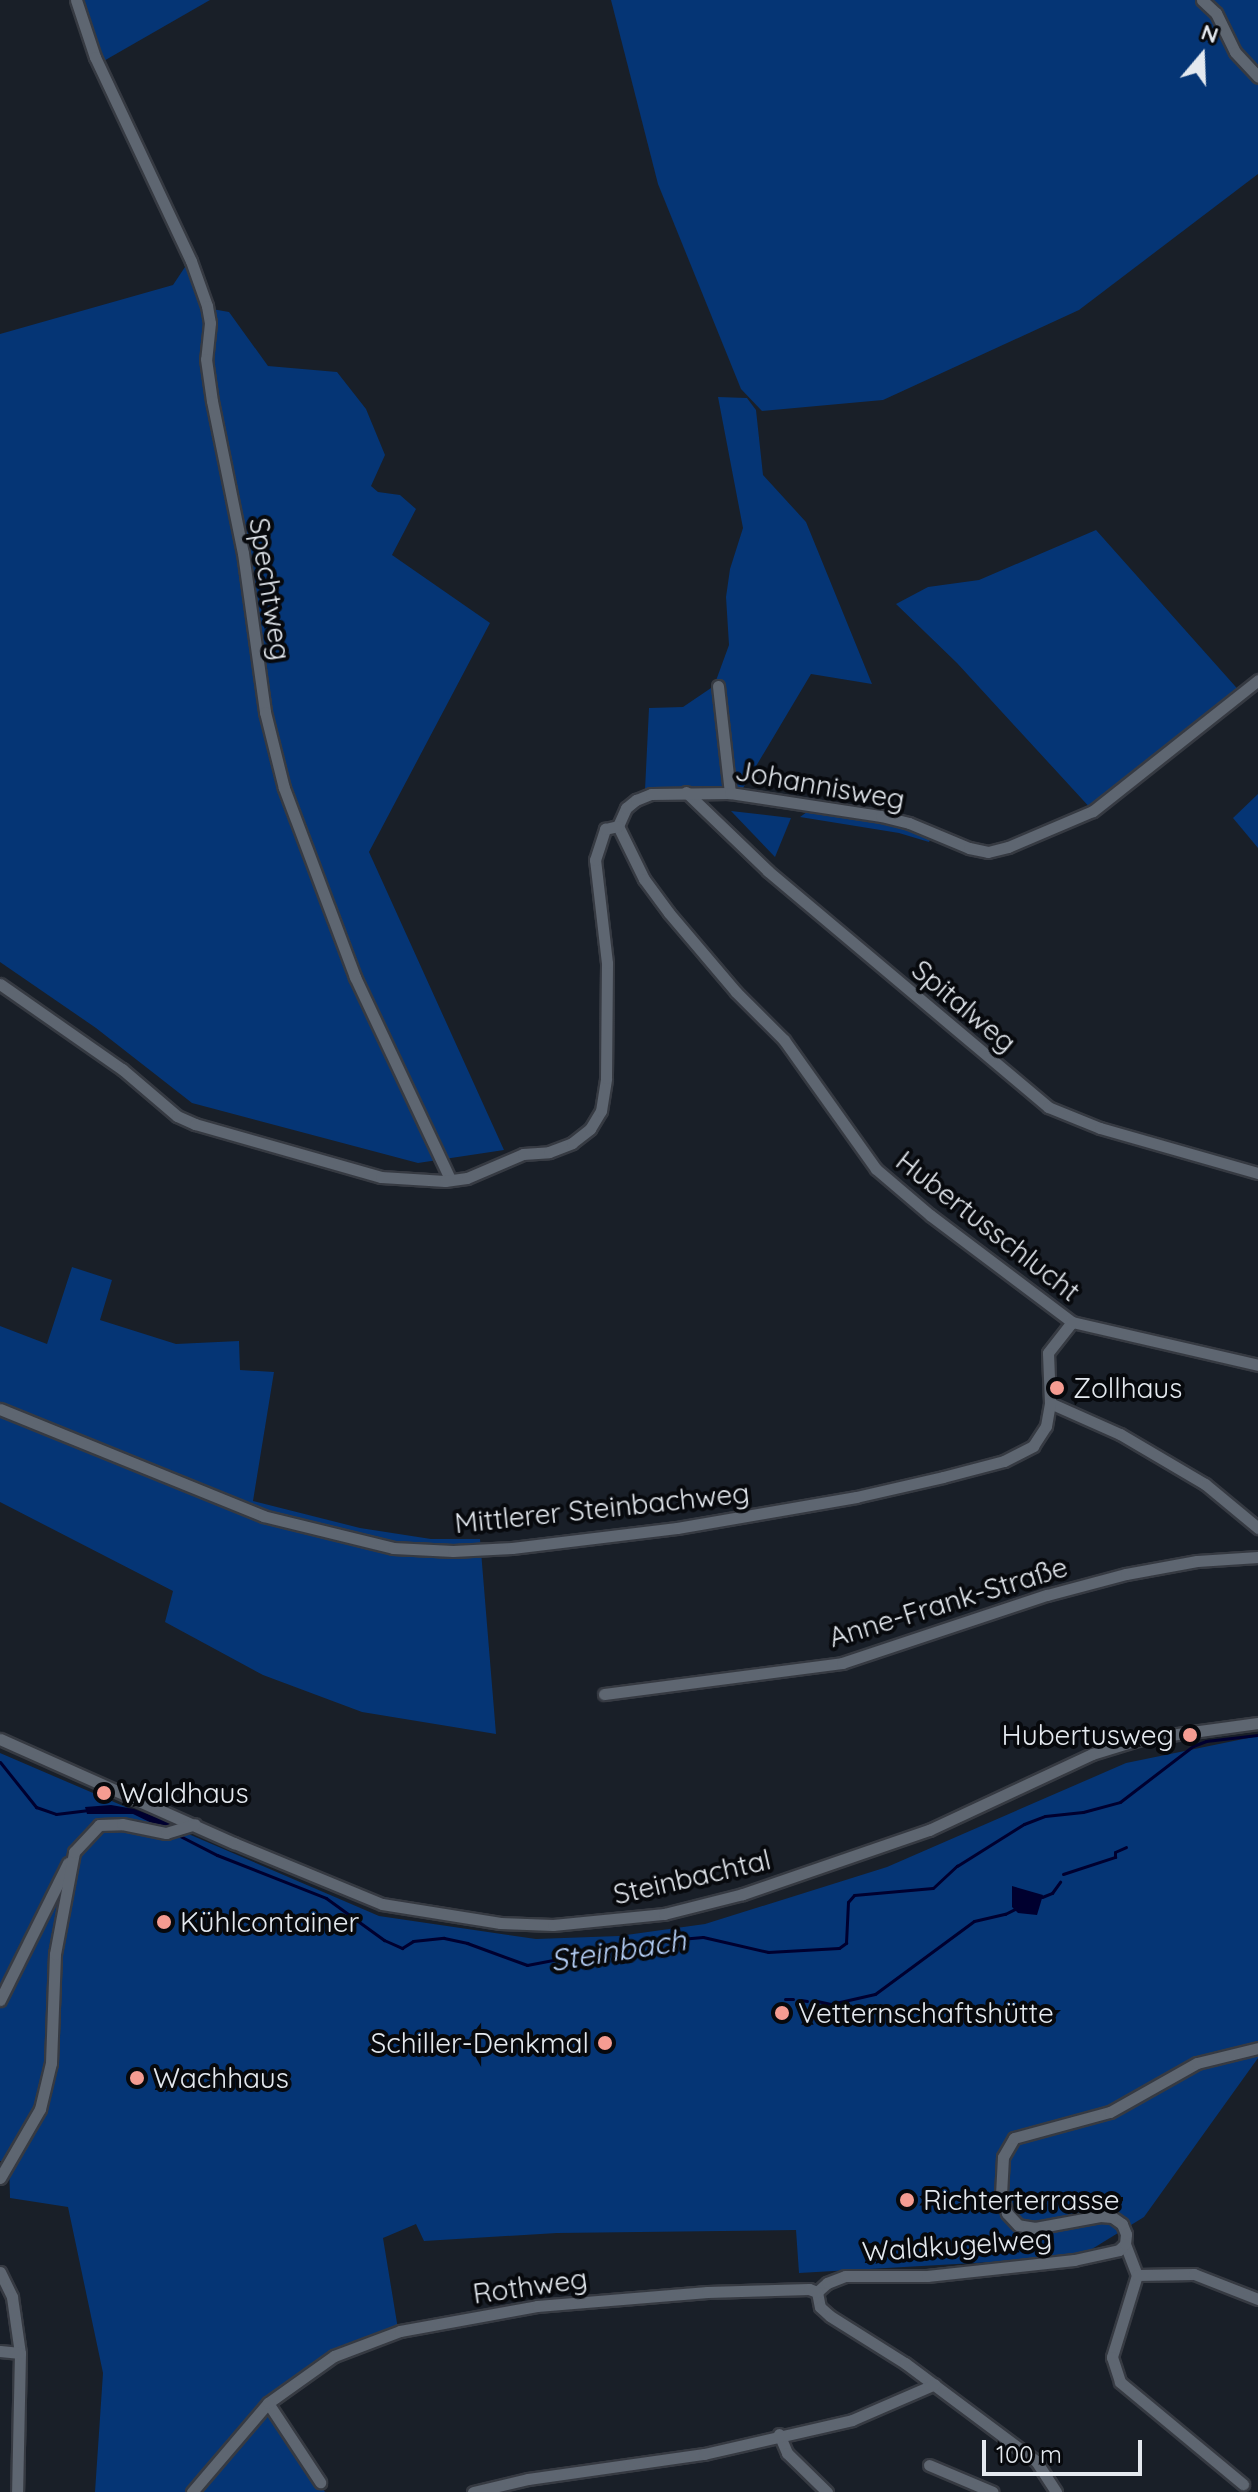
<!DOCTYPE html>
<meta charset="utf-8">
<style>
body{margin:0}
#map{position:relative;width:1258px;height:2492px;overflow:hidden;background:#191f28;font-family:Quicksand,sans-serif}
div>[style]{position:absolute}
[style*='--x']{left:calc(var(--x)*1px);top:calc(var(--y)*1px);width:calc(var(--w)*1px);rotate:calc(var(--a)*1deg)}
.green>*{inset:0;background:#053575}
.water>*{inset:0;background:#00002f}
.stream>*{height:3px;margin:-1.5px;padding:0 1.5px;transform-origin:1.5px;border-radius:1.5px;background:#00002f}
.roads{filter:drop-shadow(2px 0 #363a42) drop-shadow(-2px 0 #363a42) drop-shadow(0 2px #363a42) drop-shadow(0 -2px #363a42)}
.minor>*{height:11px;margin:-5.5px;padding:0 5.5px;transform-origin:5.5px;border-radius:5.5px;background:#5e6671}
.dots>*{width:22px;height:22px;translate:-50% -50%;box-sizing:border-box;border:4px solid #07090d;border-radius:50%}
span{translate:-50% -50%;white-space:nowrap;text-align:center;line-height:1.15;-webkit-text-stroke:8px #07090d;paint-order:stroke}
.street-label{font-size:28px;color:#e4e9ef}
.poi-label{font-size:28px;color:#e4e9ef}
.left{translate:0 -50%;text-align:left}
.right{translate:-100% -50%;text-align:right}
.water-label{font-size:30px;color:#b5cff6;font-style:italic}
.north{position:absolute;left:1162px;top:16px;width:80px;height:80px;-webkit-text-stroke:6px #07090d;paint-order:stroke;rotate:19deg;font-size:22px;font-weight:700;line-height:32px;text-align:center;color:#e4e9ef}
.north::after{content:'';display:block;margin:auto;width:28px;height:36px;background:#e4e9ef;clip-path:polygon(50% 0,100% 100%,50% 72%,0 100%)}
.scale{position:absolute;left:982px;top:2440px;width:160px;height:36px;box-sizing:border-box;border:4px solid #e4e9ef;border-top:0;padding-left:10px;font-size:24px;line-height:28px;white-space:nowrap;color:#e4e9ef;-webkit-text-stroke:6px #07090d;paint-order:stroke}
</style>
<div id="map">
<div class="green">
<i style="clip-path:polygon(80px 0,210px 0,102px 62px)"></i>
<i style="clip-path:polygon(611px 0,1258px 0,1258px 174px,1079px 310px,883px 400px,762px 411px,741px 389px,658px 184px)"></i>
<i style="clip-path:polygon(187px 264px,212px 309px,229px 312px,268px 366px,337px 372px,366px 409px,385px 455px,371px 486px,378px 492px,400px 495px,416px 509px,392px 555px,490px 623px,369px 852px,504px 1150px,418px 1163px,192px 1103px,96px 1028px,0 962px,0 334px,173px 285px)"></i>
<i style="clip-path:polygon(718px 397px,747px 398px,756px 410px,763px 475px,806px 522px,872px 684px,811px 674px,743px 788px,645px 790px,649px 708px,683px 707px,714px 686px,729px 645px,726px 597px,730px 569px,743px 528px)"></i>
<i style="clip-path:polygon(1096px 530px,1243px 695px,1093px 811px,957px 663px,896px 604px,928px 587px,979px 580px)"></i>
<i style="clip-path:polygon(1258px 794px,1258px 848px,1233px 818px)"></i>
<i style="clip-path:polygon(814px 807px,881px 816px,933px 834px,929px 842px,899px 833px,800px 817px)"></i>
<i style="clip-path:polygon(731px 811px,791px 818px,775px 857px)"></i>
<i style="clip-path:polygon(72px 1267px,112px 1280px,100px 1320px,176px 1344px,239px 1341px,240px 1370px,274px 1372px,253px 1501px,360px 1528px,431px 1539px,480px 1539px,496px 1734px,362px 1712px,263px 1675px,165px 1622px,173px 1591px,0 1502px,0 1326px,47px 1344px)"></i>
<i style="clip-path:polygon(1258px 1736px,1258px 2058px,1144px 2217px,1079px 2257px,799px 2273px,796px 2230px,557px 2233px,424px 2241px,416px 2224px,383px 2238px,398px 2329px,332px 2354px,265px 2402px,325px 2492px,95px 2492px,103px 2373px,68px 2207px,10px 2198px,9px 2162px,0 2161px,0 1753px,379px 1916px,536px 1939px,619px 1936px,705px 1924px,887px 1867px,1126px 1763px)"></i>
</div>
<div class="water">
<i style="clip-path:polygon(111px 1805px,134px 1809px,171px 1823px,164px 1829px,133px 1814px,87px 1814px,85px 1807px)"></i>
<i style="clip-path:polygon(1012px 1886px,1043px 1895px,1037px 1915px,1018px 1913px,1012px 1907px)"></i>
</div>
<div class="stream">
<i style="--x:0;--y:1762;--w:58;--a:51.3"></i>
<i style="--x:36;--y:1807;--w:21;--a:19"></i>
<i style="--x:56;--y:1814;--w:33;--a:-7"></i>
<i style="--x:178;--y:1835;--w:44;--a:27.1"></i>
<i style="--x:217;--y:1855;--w:117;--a:21.5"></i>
<i style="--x:326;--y:1898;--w:72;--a:35.9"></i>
<i style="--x:384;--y:1940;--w:20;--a:24"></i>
<i style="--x:402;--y:1948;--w:13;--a:-32"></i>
<i style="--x:413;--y:1941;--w:31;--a:-6"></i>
<i style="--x:444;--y:1938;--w:24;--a:12"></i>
<i style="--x:467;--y:1943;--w:64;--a:20.1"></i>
<i style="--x:527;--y:1965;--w:121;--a:-10.9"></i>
<i style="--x:646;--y:1942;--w:57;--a:-5"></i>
<i style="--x:703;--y:1937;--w:67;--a:13"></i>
<i style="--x:768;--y:1952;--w:71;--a:-3.2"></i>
<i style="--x:839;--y:1948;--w:9;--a:-36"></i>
<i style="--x:846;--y:1943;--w:41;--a:-87.2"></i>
<i style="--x:848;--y:1902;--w:9;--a:-49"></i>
<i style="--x:854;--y:1895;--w:79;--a:-5.1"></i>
<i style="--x:933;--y:1888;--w:33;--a:-43"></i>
<i style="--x:957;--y:1866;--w:79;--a:-32.1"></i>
<i style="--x:1024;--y:1824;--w:22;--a:-21"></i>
<i style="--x:1045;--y:1816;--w:38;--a:-6"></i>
<i style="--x:1083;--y:1812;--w:38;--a:-15"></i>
<i style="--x:1120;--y:1802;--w:92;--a:-37.5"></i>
<i style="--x:1193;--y:1746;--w:14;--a:-21"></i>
<i style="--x:1206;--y:1741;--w:52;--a:-6.6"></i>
<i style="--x:1063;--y:1874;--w:55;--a:-18.1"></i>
<i style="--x:1115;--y:1857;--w:5;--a:-90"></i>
<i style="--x:1115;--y:1852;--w:12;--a:-24"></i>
<i style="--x:1042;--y:1897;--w:11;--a:-22"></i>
<i style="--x:1052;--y:1893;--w:14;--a:-54"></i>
<i style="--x:785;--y:1999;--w:8;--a:0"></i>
<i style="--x:801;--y:2000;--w:6;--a:9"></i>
<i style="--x:817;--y:2001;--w:14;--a:12"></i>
<i style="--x:831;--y:2004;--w:45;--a:-12.8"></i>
<i style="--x:875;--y:1994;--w:123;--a:-36.4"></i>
<i style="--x:974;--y:1921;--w:32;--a:-13"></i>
<i style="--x:1005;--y:1914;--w:13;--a:-27"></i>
</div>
<div class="roads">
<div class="minor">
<i style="--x:76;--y:0;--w:60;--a:71.6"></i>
<i style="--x:95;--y:57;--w:225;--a:64.8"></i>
<i style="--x:191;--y:261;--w:48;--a:70.4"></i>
<i style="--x:207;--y:306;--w:17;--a:80"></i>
<i style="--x:210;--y:323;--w:36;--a:96"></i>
<i style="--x:206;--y:359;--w:42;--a:81.9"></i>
<i style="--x:212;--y:401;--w:155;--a:78.5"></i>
<i style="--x:243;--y:553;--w:161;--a:82.1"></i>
<i style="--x:265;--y:712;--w:78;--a:76"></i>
<i style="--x:284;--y:788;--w:202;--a:69.4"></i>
<i style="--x:355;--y:977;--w:223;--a:64.8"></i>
<i style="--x:1202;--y:0;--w:19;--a:43"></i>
<i style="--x:1216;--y:13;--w:43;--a:64"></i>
<i style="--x:1235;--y:52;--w:34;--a:47"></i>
<i style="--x:718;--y:686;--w:108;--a:83.6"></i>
<i style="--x:686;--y:792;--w:114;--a:43.9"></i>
<i style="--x:768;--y:871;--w:366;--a:40.1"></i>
<i style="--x:1048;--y:1107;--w:56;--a:22"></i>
<i style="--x:1100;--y:1128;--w:164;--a:15.9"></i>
<i style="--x:618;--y:826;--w:59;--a:63.9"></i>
<i style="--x:644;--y:879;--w:42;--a:53.7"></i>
<i style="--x:669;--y:913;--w:104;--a:49.7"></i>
<i style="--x:736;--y:992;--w:68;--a:45"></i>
<i style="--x:784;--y:1040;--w:158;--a:54.5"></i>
<i style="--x:876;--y:1169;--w:71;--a:40.4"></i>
<i style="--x:930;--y:1215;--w:178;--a:37"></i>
<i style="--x:1072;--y:1322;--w:39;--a:128"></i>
<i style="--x:1048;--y:1353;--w:50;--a:87.7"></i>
<i style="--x:1050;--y:1403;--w:77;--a:23.9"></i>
<i style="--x:1120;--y:1434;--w:99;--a:30.5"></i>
<i style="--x:1205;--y:1484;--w:69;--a:39.7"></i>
<i style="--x:618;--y:826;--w:20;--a:-66"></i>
<i style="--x:626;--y:808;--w:13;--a:-39"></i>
<i style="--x:636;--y:800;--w:16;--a:-22"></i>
<i style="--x:651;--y:794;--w:79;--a:-0.7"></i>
<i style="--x:730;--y:793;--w:153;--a:8.7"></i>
<i style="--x:881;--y:816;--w:29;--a:14"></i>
<i style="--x:909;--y:823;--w:65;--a:22.6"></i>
<i style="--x:969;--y:848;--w:19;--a:12"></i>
<i style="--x:988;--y:852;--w:21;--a:-14"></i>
<i style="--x:1008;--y:847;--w:92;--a:-23"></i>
<i style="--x:1093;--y:811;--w:211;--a:-38.4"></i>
<i style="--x:0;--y:984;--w:149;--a:34.9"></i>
<i style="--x:122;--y:1069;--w:72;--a:40.5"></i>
<i style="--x:177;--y:1116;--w:20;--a:24"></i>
<i style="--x:195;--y:1124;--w:193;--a:15.9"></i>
<i style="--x:381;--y:1177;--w:64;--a:3.6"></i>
<i style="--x:445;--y:1181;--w:22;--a:-8"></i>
<i style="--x:467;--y:1178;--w:61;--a:-23.2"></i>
<i style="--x:523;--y:1154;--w:26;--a:-4"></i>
<i style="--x:549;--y:1152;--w:25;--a:-21"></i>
<i style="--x:572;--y:1143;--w:23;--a:-38"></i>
<i style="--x:590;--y:1129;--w:21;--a:-59"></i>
<i style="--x:601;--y:1111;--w:33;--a:-81"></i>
<i style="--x:606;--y:1078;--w:115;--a:-89.5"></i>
<i style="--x:607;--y:963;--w:104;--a:-96.6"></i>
<i style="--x:595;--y:860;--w:33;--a:-72"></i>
<i style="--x:605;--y:829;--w:13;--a:-13"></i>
<i style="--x:1072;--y:1322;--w:191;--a:13"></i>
<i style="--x:0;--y:1409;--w:284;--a:22.1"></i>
<i style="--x:263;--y:1516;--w:134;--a:13.8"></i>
<i style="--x:393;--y:1548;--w:60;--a:2.9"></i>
<i style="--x:453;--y:1551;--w:59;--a:-2.9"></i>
<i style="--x:512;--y:1548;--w:166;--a:-6.9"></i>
<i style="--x:677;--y:1528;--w:182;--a:-9.8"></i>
<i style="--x:856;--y:1497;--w:89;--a:-12.9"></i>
<i style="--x:943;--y:1477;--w:63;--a:-14.7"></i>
<i style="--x:1004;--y:1461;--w:33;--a:-27"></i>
<i style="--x:1033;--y:1446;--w:24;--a:-57"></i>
<i style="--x:1046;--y:1426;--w:23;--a:-80"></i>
<i style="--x:604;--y:1694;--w:240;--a:-7.4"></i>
<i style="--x:842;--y:1663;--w:216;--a:-18.4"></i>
<i style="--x:1047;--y:1595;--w:82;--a:-14.9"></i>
<i style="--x:1126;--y:1574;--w:72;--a:-10.4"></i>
<i style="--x:1197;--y:1561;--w:61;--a:-3.8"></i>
<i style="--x:0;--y:1739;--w:256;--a:24"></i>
<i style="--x:234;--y:1843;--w:160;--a:22.4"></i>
<i style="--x:382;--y:1904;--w:120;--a:9.1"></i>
<i style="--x:500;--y:1923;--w:53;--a:2.2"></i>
<i style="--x:553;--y:1925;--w:112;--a:-5.7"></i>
<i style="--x:664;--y:1914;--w:81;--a:-14.2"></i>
<i style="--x:743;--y:1894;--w:197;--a:-19"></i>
<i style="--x:929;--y:1830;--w:180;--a:-25"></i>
<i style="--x:1092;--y:1754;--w:51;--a:-17"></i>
<i style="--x:1141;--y:1739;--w:118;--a:-7.8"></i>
<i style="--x:0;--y:2000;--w:153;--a:-63.6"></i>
<i style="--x:0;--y:2178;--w:80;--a:-59.9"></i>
<i style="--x:40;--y:2109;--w:47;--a:-76.6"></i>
<i style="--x:51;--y:2063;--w:109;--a:-87.9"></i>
<i style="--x:55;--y:1954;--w:104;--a:-79.4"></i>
<i style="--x:74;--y:1852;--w:37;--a:-47"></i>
<i style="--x:99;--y:1825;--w:23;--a:-2"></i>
<i style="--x:122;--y:1824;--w:45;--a:11.6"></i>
<i style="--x:166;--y:1833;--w:30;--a:-17"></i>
<i style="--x:1125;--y:2244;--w:33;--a:69"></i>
<i style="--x:1137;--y:2275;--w:86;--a:107"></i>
<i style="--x:1112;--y:2357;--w:26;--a:72"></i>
<i style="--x:1120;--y:2382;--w:160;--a:39.7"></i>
<i style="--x:0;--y:2272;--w:28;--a:64"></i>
<i style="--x:12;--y:2297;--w:57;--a:81.9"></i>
<i style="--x:20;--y:2353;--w:139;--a:91.2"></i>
<i style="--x:1137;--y:2275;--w:57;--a:-1"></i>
<i style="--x:1194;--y:2274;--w:69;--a:21.3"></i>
<i style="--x:817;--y:2292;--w:13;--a:-42"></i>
<i style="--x:827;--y:2283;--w:19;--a:-21"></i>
<i style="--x:845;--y:2276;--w:82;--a:0"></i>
<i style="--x:927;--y:2276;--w:148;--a:-6.2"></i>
<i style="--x:1074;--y:2260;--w:46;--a:-12.5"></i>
<i style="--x:1119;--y:2250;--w:8;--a:-45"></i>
<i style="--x:1125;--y:2244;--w:10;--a:-84"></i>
<i style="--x:1126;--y:2234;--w:11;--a:-112"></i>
<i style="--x:1122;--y:2224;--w:12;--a:-145"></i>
<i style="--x:1112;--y:2217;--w:12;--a:-175"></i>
<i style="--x:1100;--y:2216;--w:66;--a:169.5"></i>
<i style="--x:1035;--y:2228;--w:17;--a:-170"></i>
<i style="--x:1018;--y:2225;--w:16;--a:-133"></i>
<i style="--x:1007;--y:2213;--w:19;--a:-108"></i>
<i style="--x:1001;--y:2195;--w:38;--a:-87"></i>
<i style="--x:1003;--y:2157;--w:22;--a:-60"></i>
<i style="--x:1014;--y:2138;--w:99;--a:-15.2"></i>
<i style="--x:1110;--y:2112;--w:100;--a:-29.4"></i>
<i style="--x:1197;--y:2063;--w:63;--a:-13.8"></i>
<i style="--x:817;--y:2292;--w:15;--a:79"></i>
<i style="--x:820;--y:2307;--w:13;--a:42"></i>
<i style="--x:830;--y:2316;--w:89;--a:32.1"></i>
<i style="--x:905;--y:2363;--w:164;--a:36.8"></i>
<i style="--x:1036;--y:2461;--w:37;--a:57"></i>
<i style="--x:0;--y:2351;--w:20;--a:6"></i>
<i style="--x:268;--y:2403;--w:95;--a:56.6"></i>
<i style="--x:779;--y:2434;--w:21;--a:67"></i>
<i style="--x:787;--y:2453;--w:56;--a:44.3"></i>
<i style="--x:929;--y:2465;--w:69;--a:22.9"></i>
<i style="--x:192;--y:2492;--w:117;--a:-49.5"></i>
<i style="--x:268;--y:2403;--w:81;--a:-35.5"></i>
<i style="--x:334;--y:2356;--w:71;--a:-20.7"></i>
<i style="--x:400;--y:2331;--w:139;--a:-10.3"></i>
<i style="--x:537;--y:2306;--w:171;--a:-4.7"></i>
<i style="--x:707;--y:2292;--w:102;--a:-1.7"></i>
<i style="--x:809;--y:2289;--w:9;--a:21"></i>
<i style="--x:473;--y:2492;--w:57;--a:-13.3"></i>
<i style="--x:528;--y:2479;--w:178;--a:-8.1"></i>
<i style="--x:704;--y:2454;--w:152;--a:-12.9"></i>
<i style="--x:852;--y:2420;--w:90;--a:-23.4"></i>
</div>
</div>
<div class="dots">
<i style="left:1057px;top:1388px;background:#f59c92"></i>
<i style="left:1190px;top:1735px;background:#f59c92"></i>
<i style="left:104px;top:1793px;background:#f59c92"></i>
<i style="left:164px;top:1922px;background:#f59c92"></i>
<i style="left:782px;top:2013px;background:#f59c92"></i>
<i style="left:605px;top:2043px;background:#f59c92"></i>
<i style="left:137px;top:2078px;background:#f59c92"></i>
<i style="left:907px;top:2200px;background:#f59c92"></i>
</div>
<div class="street-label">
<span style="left:270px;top:589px;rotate:81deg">Spechtweg</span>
<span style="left:820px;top:785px;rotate:10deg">Johannisweg</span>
<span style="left:964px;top:1006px;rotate:40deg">Spitalweg</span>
<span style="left:988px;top:1226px;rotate:38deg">Hubertusschlucht</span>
<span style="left:602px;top:1508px;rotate:-6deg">Mittlerer Steinbachweg</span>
<span style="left:948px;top:1602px;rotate:-17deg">Anne-Frank-Straße</span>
<span style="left:692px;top:1877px;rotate:-13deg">Steinbachtal</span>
<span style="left:957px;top:2245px;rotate:-4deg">Waldkugelweg</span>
<span style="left:530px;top:2286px;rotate:-8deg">Rothweg</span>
</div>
<div class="poi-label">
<span class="left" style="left:1073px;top:1388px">Zollhaus</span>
<span class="right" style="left:1174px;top:1735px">Hubertusweg</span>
<span class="left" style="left:120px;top:1793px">Waldhaus</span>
<span class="left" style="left:180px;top:1922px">Kühlcontainer</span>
<span class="left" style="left:798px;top:2013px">Vetternschaftshütte</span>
<span class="right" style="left:589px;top:2043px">Schiller-Denkmal</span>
<span class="left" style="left:153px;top:2078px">Wachhaus</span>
<span class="left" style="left:923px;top:2200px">Richterterrasse</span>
</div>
<div class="water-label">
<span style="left:618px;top:1950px;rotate:-9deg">Steinbach</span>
</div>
<div class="north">N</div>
<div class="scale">100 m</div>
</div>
